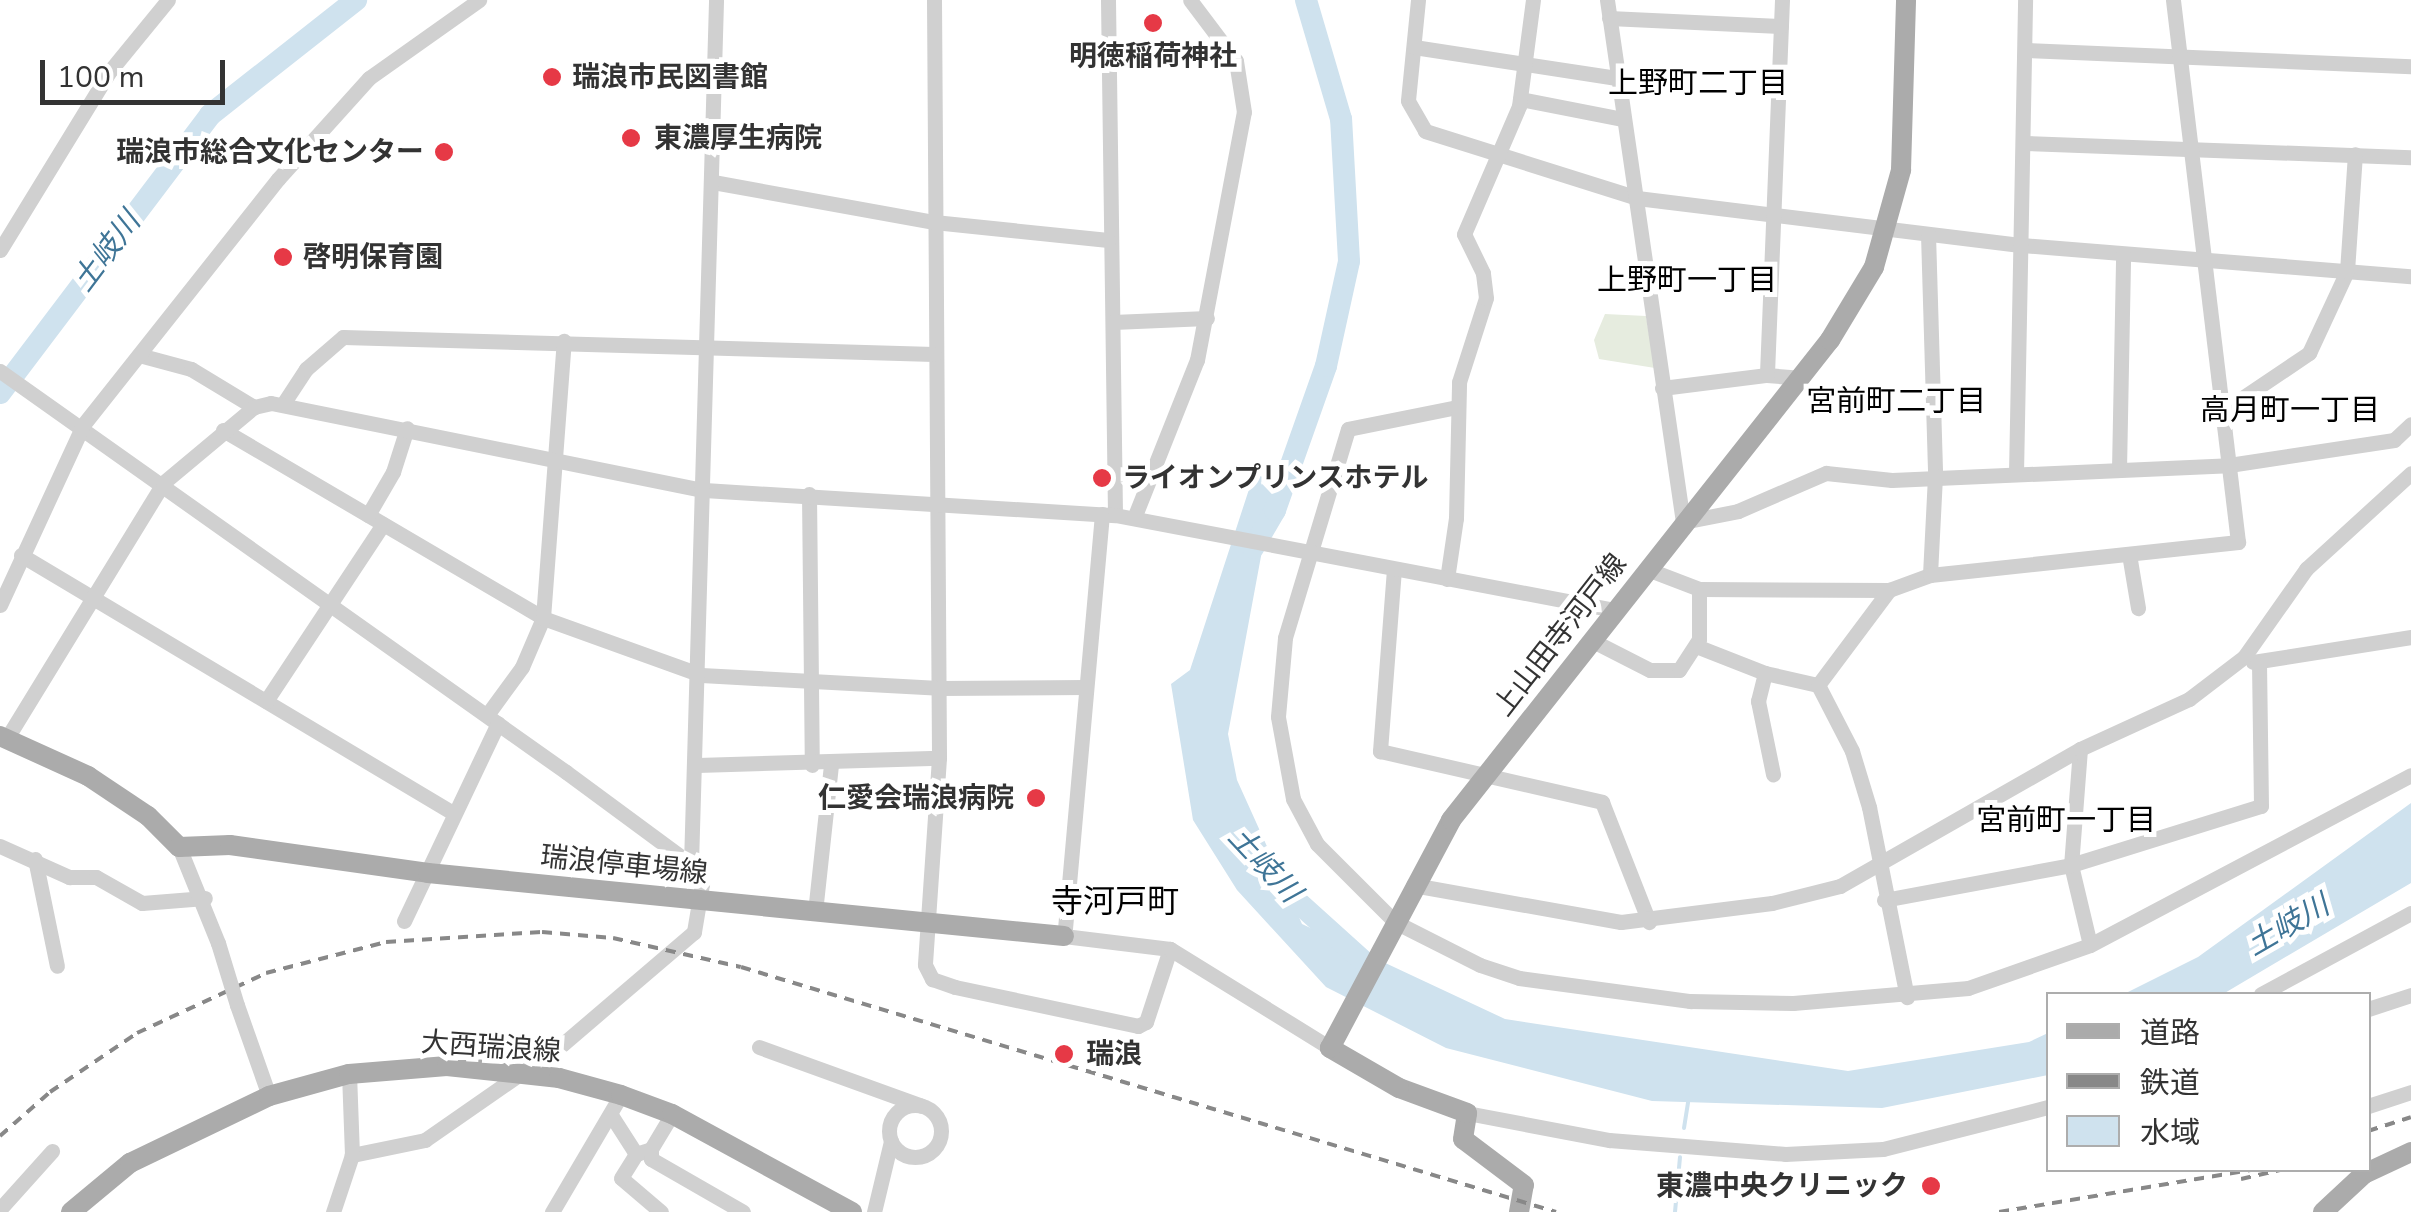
<!DOCTYPE html>
<meta charset="utf-8">
<style>
body{margin:0}
#map{position:relative;width:2411px;height:1212px;overflow:hidden;background:#fff;font-family:"Nunito Sans","Noto Sans JP",sans-serif}
div>[style]{position:absolute}
[style*='--x']{left:calc(var(--x)*1px);top:calc(var(--y)*1px);width:calc(var(--w)*1px);rotate:calc(var(--a)*1deg)}
.green>*{inset:0;background:#e6ecdf}
.water>*{inset:0;background:#cfe2ee}
.stream>*{height:4px;margin:-2px;padding:0 2px;transform-origin:2px;border-radius:2px;background:#cfe2ee}
.river>*{height:22px;margin:-11px;padding:0 11px;transform-origin:11px;border-radius:11px;background:#cfe2ee}
.minor>*{height:15px;margin:-7.5px;padding:0 7.5px;transform-origin:7.5px;border-radius:7.5px;background:#d0d0d0}
.minor>.ring{margin:-7.5px;padding:0;box-sizing:content-box;background:none;border:15px solid #d0d0d0;border-radius:50%}
.major>*{height:20px;margin:-10px;padding:0 10px;transform-origin:10px;border-radius:10px;background:#ababab}
.rail>*{height:4px;margin-top:-2px;transform-origin:0;background:repeating-linear-gradient(90deg,#888 0 10px,transparent 0 18px)}
.minor-bridge>*{height:15px;margin:-7.5px;padding:0 7.5px;transform-origin:7.5px;border-radius:7.5px;background:#d0d0d0}
.dots>*{width:28px;height:28px;translate:-50% -50%;box-sizing:border-box;border:5px solid #fff;border-radius:50%}
span{translate:-50% -50%;white-space:nowrap;text-align:center;line-height:1.15;-webkit-text-stroke:10px #fff;paint-order:stroke}
.poi-label{font-size:28px;color:#333;font-weight:700}
.left{translate:0 -50%;text-align:left}
.right{translate:-100% -50%;text-align:right}
.street-label{font-size:28px;color:#333}
.neighbourhood-label{font-size:30px;color:#000}
.water-label{font-size:30px;color:#3f7597;font-style:italic}
.quarter-label{font-size:32px;color:#000}
.legend{position:absolute;left:2046px;top:992px;width:325px;height:180px;box-sizing:border-box;background:#fff;border:2px solid #adadad;margin:0;padding:12px 18px;list-style:none;font-size:30px;color:#333}
.legend li{display:flex;align-items:center;gap:20px;height:50px}
.legend b{width:50px;border:2px solid #adadad}
.scale{position:absolute;left:40px;top:60px;width:185px;height:45px;box-sizing:border-box;border:5px solid #333;border-top:0;padding-left:12px;font-size:30px;line-height:35px;white-space:nowrap;color:#333;-webkit-text-stroke:8px #fff;paint-order:stroke}
</style>
<div id="map">
<div class="green">
<i style="clip-path:polygon(1605px 314px,1646px 316px,1655px 368px,1599px 359px,1594px 340px)"></i>
</div>
<div class="water">
<i style="clip-path:polygon(1254px 474px,1275px 481px,1228px 734px,1237px 780px,1302px 924px,1505px 1019px,1848px 1071px,2029px 1042px,2048px 1033px,2048px 1075px,1882px 1108px,1652px 1101px,1446px 1048px,1326px 987px,1237px 890px,1193px 820px,1171px 684px,1190px 670px)"></i>
<i style="clip-path:polygon(2411px 803px,2411px 883px,2223px 994px,2124px 994px,2198px 957px)"></i>
</div>
<div class="stream">
<i style="--x:1684;--y:1128;--w:30;--a:-81"></i>
<i style="--x:1675;--y:1212;--w:55;--a:-84.8"></i>
</div>
<div class="river">
<i style="--x:0;--y:393;--w:348;--a:-52.9"></i>
<i style="--x:210;--y:115;--w:186;--a:-38.2"></i>
<i style="--x:1253;--y:548;--w:44;--a:-59.9"></i>
<i style="--x:1275;--y:510;--w:153;--a:-70.5"></i>
<i style="--x:1326;--y:366;--w:107;--a:-77.6"></i>
<i style="--x:1349;--y:261;--w:142;--a:-93.2"></i>
<i style="--x:1341;--y:119;--w:124;--a:-106.4"></i>
<i style="--x:1271;--y:878;--w:122;--a:42"></i>
</div>
<div class="minor">
<i style="--x:934;--y:0;--w:758;--a:89.62"></i>
<i style="--x:939;--y:758;--w:207;--a:93.9"></i>
<i style="--x:925;--y:965;--w:16;--a:63"></i>
<i style="--x:932;--y:979;--w:24;--a:19"></i>
<i style="--x:955;--y:987;--w:187;--a:12"></i>
<i style="--x:1138;--y:1026;--w:9;--a:-27"></i>
<i style="--x:1146;--y:1022;--w:77;--a:-71.8"></i>
<i style="--x:1108;--y:0;--w:515;--a:89.22"></i>
<i style="--x:1418;--y:0;--w:101;--a:95.7"></i>
<i style="--x:1408;--y:101;--w:34;--a:60"></i>
<i style="--x:1425;--y:131;--w:222;--a:17.5"></i>
<i style="--x:1637;--y:198;--w:388;--a:7"></i>
<i style="--x:2022;--y:245;--w:390;--a:4.6"></i>
<i style="--x:1607;--y:0;--w:528;--a:81.72"></i>
<i style="--x:1683;--y:522;--w:56;--a:-11.3"></i>
<i style="--x:1738;--y:511;--w:96;--a:-23.4"></i>
<i style="--x:1826;--y:473;--w:66;--a:6.1"></i>
<i style="--x:1892;--y:480;--w:337;--a:-2.5"></i>
<i style="--x:2229;--y:465;--w:167;--a:-8.6"></i>
<i style="--x:2394;--y:440;--w:23;--a:-43"></i>
<i style="--x:1782;--y:0;--w:375;--a:92.3"></i>
<i style="--x:1767;--y:375;--w:32;--a:5"></i>
<i style="--x:1609;--y:18;--w:172;--a:2.7"></i>
<i style="--x:1414;--y:47;--w:205;--a:8.7"></i>
<i style="--x:2025;--y:50;--w:386;--a:2.4"></i>
<i style="--x:1520;--y:99;--w:105;--a:11"></i>
<i style="--x:2024;--y:143;--w:387;--a:2.1"></i>
<i style="--x:713;--y:182;--w:225;--a:10.3"></i>
<i style="--x:934;--y:222;--w:175;--a:5.9"></i>
<i style="--x:1928;--y:234;--w:242;--a:88.3"></i>
<i style="--x:1935;--y:476;--w:99;--a:92.9"></i>
<i style="--x:0;--y:250;--w:209;--a:-58.5"></i>
<i style="--x:109;--y:72;--w:93;--a:-50.7"></i>
<i style="--x:1113;--y:322;--w:94;--a:-2.4"></i>
<i style="--x:139;--y:355;--w:54;--a:15.1"></i>
<i style="--x:191;--y:369;--w:74;--a:31.1"></i>
<i style="--x:0;--y:371;--w:694;--a:35.32"></i>
<i style="--x:566;--y:772;--w:155;--a:36.4"></i>
<i style="--x:691;--y:864;--w:23;--a:61"></i>
<i style="--x:702;--y:884;--w:49;--a:99.5"></i>
<i style="--x:694;--y:932;--w:172;--a:139.5"></i>
<i style="--x:563;--y:1044;--w:168;--a:145.2"></i>
<i style="--x:425;--y:1140;--w:75;--a:168.4"></i>
<i style="--x:1662;--y:388;--w:106;--a:-7.1"></i>
<i style="--x:283;--y:404;--w:42;--a:-56.7"></i>
<i style="--x:306;--y:369;--w:49;--a:-40.9"></i>
<i style="--x:343;--y:337;--w:591;--a:1.65"></i>
<i style="--x:1457;--y:407;--w:111;--a:168.6"></i>
<i style="--x:1348;--y:429;--w:218;--a:106.8"></i>
<i style="--x:1285;--y:638;--w:79;--a:95.1"></i>
<i style="--x:1278;--y:717;--w:83;--a:79.6"></i>
<i style="--x:1293;--y:799;--w:51;--a:61.9"></i>
<i style="--x:1317;--y:844;--w:110;--a:45"></i>
<i style="--x:1395;--y:922;--w:95;--a:26.8"></i>
<i style="--x:1480;--y:965;--w:41;--a:18.4"></i>
<i style="--x:1519;--y:978;--w:173;--a:7.7"></i>
<i style="--x:1690;--y:1001;--w:103;--a:1.1"></i>
<i style="--x:1793;--y:1003;--w:176;--a:-4.9"></i>
<i style="--x:1968;--y:988;--w:129;--a:-19.4"></i>
<i style="--x:2090;--y:945;--w:363;--a:-27.9"></i>
<i style="--x:2223;--y:411;--w:104;--a:-34"></i>
<i style="--x:2309;--y:353;--w:90;--a:-65.1"></i>
<i style="--x:2347;--y:271;--w:117;--a:-86.1"></i>
<i style="--x:223;--y:430;--w:371;--a:30.4"></i>
<i style="--x:543;--y:618;--w:168;--a:19.8"></i>
<i style="--x:701;--y:675;--w:238;--a:3.1"></i>
<i style="--x:939;--y:688;--w:147;--a:-0.4"></i>
<i style="--x:2119;--y:470;--w:216;--a:-88.9"></i>
<i style="--x:2016;--y:474;--w:474;--a:-88.9"></i>
<i style="--x:809;--y:494;--w:271;--a:89.4"></i>
<i style="--x:1102;--y:514;--w:424;--a:95.1"></i>
<i style="--x:1064;--y:936;--w:107;--a:7"></i>
<i style="--x:1170;--y:949;--w:188;--a:31.7"></i>
<i style="--x:368;--y:515;--w:50;--a:-59.8"></i>
<i style="--x:393;--y:472;--w:46;--a:-72.3"></i>
<i style="--x:1134;--y:518;--w:170;--a:-68.3"></i>
<i style="--x:1197;--y:360;--w:252;--a:-79.3"></i>
<i style="--x:1244;--y:112;--w:52;--a:-98.9"></i>
<i style="--x:1236;--y:61;--w:76;--a:-127"></i>
<i style="--x:2129;--y:554;--w:55;--a:80.5"></i>
<i style="--x:21;--y:555;--w:503;--a:30.85"></i>
<i style="--x:1394;--y:569;--w:183;--a:94.4"></i>
<i style="--x:1380;--y:751;--w:228;--a:12.9"></i>
<i style="--x:1602;--y:802;--w:129;--a:68.6"></i>
<i style="--x:1647;--y:569;--w:56;--a:21"></i>
<i style="--x:1699;--y:589;--w:190;--a:0.3"></i>
<i style="--x:1889;--y:590;--w:44;--a:-20.1"></i>
<i style="--x:1930;--y:575;--w:310;--a:-6.1"></i>
<i style="--x:2238;--y:542;--w:546;--a:-96.84"></i>
<i style="--x:1447;--y:579;--w:62;--a:-81.6"></i>
<i style="--x:1456;--y:518;--w:136;--a:-88.7"></i>
<i style="--x:1459;--y:382;--w:88;--a:-72.2"></i>
<i style="--x:1486;--y:298;--w:25;--a:-97"></i>
<i style="--x:1483;--y:273;--w:43;--a:-116"></i>
<i style="--x:1464;--y:234;--w:139;--a:-66.7"></i>
<i style="--x:1519;--y:106;--w:107;--a:-82.5"></i>
<i style="--x:0;--y:605;--w:198;--a:-65.2"></i>
<i style="--x:83;--y:425;--w:314;--a:-51.6"></i>
<i style="--x:278;--y:179;--w:136;--a:-48"></i>
<i style="--x:369;--y:78;--w:135;--a:-35.3"></i>
<i style="--x:1591;--y:640;--w:66;--a:27"></i>
<i style="--x:1650;--y:670;--w:29;--a:0"></i>
<i style="--x:1679;--y:670;--w:37;--a:-57"></i>
<i style="--x:1699;--y:639;--w:50;--a:-90"></i>
<i style="--x:1696;--y:646;--w:74;--a:21.4"></i>
<i style="--x:1765;--y:673;--w:54;--a:12.8"></i>
<i style="--x:2253;--y:662;--w:160;--a:-9"></i>
<i style="--x:1765;--y:673;--w:29;--a:104"></i>
<i style="--x:1758;--y:701;--w:75;--a:78.4"></i>
<i style="--x:1818;--y:685;--w:74;--a:62.7"></i>
<i style="--x:1852;--y:751;--w:59;--a:73.1"></i>
<i style="--x:1869;--y:807;--w:194;--a:78.7"></i>
<i style="--x:1818;--y:685;--w:119;--a:-53.2"></i>
<i style="--x:266;--y:701;--w:212;--a:-56.5"></i>
<i style="--x:487;--y:715;--w:59;--a:-53.9"></i>
<i style="--x:522;--y:667;--w:53;--a:-66.8"></i>
<i style="--x:543;--y:618;--w:278;--a:-85.7"></i>
<i style="--x:7;--y:738;--w:299;--a:-58.5"></i>
<i style="--x:163;--y:483;--w:119;--a:-39.9"></i>
<i style="--x:254;--y:407;--w:17;--a:-13"></i>
<i style="--x:271;--y:403;--w:442;--a:11.4"></i>
<i style="--x:704;--y:490;--w:412;--a:3.5"></i>
<i style="--x:1115;--y:515;--w:509;--a:10.76"></i>
<i style="--x:2080;--y:749;--w:116;--a:94.4"></i>
<i style="--x:2071;--y:865;--w:82;--a:76.6"></i>
<i style="--x:697;--y:765;--w:242;--a:-1.7"></i>
<i style="--x:0;--y:846;--w:76;--a:24.2"></i>
<i style="--x:69;--y:877;--w:27;--a:0"></i>
<i style="--x:96;--y:877;--w:53;--a:29.5"></i>
<i style="--x:142;--y:903;--w:63;--a:-4.5"></i>
<i style="--x:179;--y:847;--w:104;--a:67.9"></i>
<i style="--x:35;--y:859;--w:109;--a:78.4"></i>
<i style="--x:691;--y:864;--w:864;--a:-88.34"></i>
<i style="--x:1413;--y:885;--w:211;--a:10.1"></i>
<i style="--x:1621;--y:922;--w:152;--a:-7.2"></i>
<i style="--x:1772;--y:903;--w:70;--a:-14"></i>
<i style="--x:1840;--y:886;--w:276;--a:-29.7"></i>
<i style="--x:2080;--y:749;--w:120;--a:-24.6"></i>
<i style="--x:2189;--y:699;--w:69;--a:-37.4"></i>
<i style="--x:2244;--y:657;--w:108;--a:-54.8"></i>
<i style="--x:2306;--y:569;--w:142;--a:-42.4"></i>
<i style="--x:1884;--y:900;--w:190;--a:-10.6"></i>
<i style="--x:2071;--y:865;--w:199;--a:-17.3"></i>
<i style="--x:2261;--y:806;--w:141;--a:-90.8"></i>
<i style="--x:815;--y:912;--w:148;--a:-83.8"></i>
<i style="--x:404;--y:921;--w:219;--a:-64.6"></i>
<i style="--x:2261;--y:994;--w:170;--a:-28.4"></i>
<i style="--x:237;--y:1005;--w:96;--a:70.6"></i>
<i style="--x:2368;--y:1009;--w:45;--a:-18"></i>
<i style="--x:759;--y:1047;--w:173;--a:19.9"></i>
<i class="ring" style="left:889px;top:1105px;width:37px;height:37px"></i>
<i style="--x:2368;--y:1106;--w:45;--a:-18"></i>
<i style="--x:1467;--y:1113;--w:145;--a:10.8"></i>
<i style="--x:1609;--y:1140;--w:177;--a:4.5"></i>
<i style="--x:1785;--y:1154;--w:98;--a:-2.9"></i>
<i style="--x:1883;--y:1149;--w:170;--a:-14.3"></i>
<i style="--x:611;--y:1115;--w:46;--a:57.3"></i>
<i style="--x:651;--y:1149;--w:41;--a:-59"></i>
<i style="--x:0;--y:1209;--w:78;--a:-48.1"></i>
<i style="--x:333;--y:1212;--w:60;--a:-71.6"></i>
<i style="--x:352;--y:1155;--w:81;--a:-92.1"></i>
<i style="--x:552;--y:1212;--w:136;--a:-59.5"></i>
<i style="--x:661;--y:1212;--w:52;--a:-139.6"></i>
<i style="--x:621;--y:1178;--w:28;--a:-58"></i>
<i style="--x:636;--y:1154;--w:16;--a:-18"></i>
<i style="--x:651;--y:1149;--w:10;--a:90"></i>
<i style="--x:651;--y:1159;--w:106;--a:29.9"></i>
<i style="--x:874;--y:1212;--w:73;--a:-76.5"></i>
</div>
<div class="major">
<i style="--x:0;--y:736;--w:97;--a:24.4"></i>
<i style="--x:88;--y:776;--w:72;--a:33.7"></i>
<i style="--x:148;--y:816;--w:44;--a:45"></i>
<i style="--x:179;--y:847;--w:51;--a:-2.2"></i>
<i style="--x:230;--y:845;--w:200;--a:8"></i>
<i style="--x:428;--y:873;--w:639;--a:5.66"></i>
<i style="--x:71;--y:1212;--w:77;--a:-39.7"></i>
<i style="--x:130;--y:1163;--w:154;--a:-25.7"></i>
<i style="--x:269;--y:1096;--w:83;--a:-15.4"></i>
<i style="--x:349;--y:1074;--w:98;--a:-4.7"></i>
<i style="--x:447;--y:1066;--w:113;--a:6.1"></i>
<i style="--x:559;--y:1078;--w:64;--a:15.3"></i>
<i style="--x:621;--y:1095;--w:54;--a:20.4"></i>
<i style="--x:672;--y:1114;--w:205;--a:28.6"></i>
<i style="--x:1519;--y:1212;--w:27;--a:-80"></i>
<i style="--x:1524;--y:1185;--w:76;--a:-143"></i>
<i style="--x:1463;--y:1139;--w:26;--a:-81"></i>
<i style="--x:1467;--y:1113;--w:72;--a:-159.8"></i>
<i style="--x:1399;--y:1088;--w:80;--a:-149.9"></i>
<i style="--x:1330;--y:1048;--w:258;--a:-62"></i>
<i style="--x:1451;--y:820;--w:612;--a:-51.71"></i>
<i style="--x:1830;--y:340;--w:85;--a:-58.9"></i>
<i style="--x:1874;--y:267;--w:101;--a:-74.4"></i>
<i style="--x:1901;--y:170;--w:170;--a:-88.3"></i>
<i style="--x:2323;--y:1212;--w:56;--a:-42.8"></i>
<i style="--x:2364;--y:1174;--w:52;--a:-25.1"></i>
</div>
<div class="rail">
<i style="--x:2368;--y:1131;--w:45;--a:-18"></i>
<i style="--x:0;--y:1136;--w:67;--a:-41.3"></i>
<i style="--x:50;--y:1092;--w:105;--a:-34.1"></i>
<i style="--x:137;--y:1033;--w:142;--a:-24.9"></i>
<i style="--x:266;--y:973;--w:124;--a:-14.5"></i>
<i style="--x:386;--y:942;--w:156;--a:-3.7"></i>
<i style="--x:542;--y:932;--w:71;--a:4.8"></i>
<i style="--x:613;--y:938;--w:131;--a:12.8"></i>
<i style="--x:741;--y:967;--w:851;--a:16.73"></i>
<i style="--x:2241;--y:1179;--w:40;--a:-13"></i>
<i style="--x:1999;--y:1212;--w:255;--a:-9.5"></i>
</div>
<div class="minor-bridge">
<i style="--x:218;--y:943;--w:65;--a:73"></i>
</div>
<div class="dots">
<i style="left:1153px;top:23px;background:#e63946"></i>
<i style="left:552px;top:77px;background:#e63946"></i>
<i style="left:631px;top:138px;background:#e63946"></i>
<i style="left:444px;top:152px;background:#e63946"></i>
<i style="left:283px;top:257px;background:#e63946"></i>
<i style="left:1102px;top:478px;background:#e63946"></i>
<i style="left:1036px;top:798px;background:#e63946"></i>
<i style="left:1064px;top:1054px;background:#e63946"></i>
<i style="left:1931px;top:1186px;background:#e63946"></i>
</div>
<div class="poi-label">
<span style="left:1153px;top:56px">明徳稲荷神社</span>
<span class="left" style="left:572px;top:77px">瑞浪市民図書館</span>
<span class="left" style="left:654px;top:138px">東濃厚生病院</span>
<span class="right" style="left:424px;top:152px">瑞浪市総合文化センター</span>
<span class="left" style="left:303px;top:257px">啓明保育園</span>
<span class="left" style="left:1122px;top:478px">ライオンプリンスホテル</span>
<span class="right" style="left:1014px;top:798px">仁愛会瑞浪病院</span>
<span class="left" style="left:1086px;top:1054px">瑞浪</span>
<span class="right" style="left:1908px;top:1186px">東濃中央クリニック</span>
</div>
<div class="street-label">
<span style="left:1560px;top:635px;rotate:-52deg">上山田寺河戸線</span>
<span style="left:624px;top:865px;rotate:6deg">瑞浪停車場線</span>
<span style="left:491px;top:1047px;rotate:4deg">大西瑞浪線</span>
</div>
<div class="neighbourhood-label">
<span style="left:1698px;top:84px">上野町二丁目</span>
<span style="left:1687px;top:281px">上野町一丁目</span>
<span style="left:1896px;top:402px">宮前町二丁目</span>
<span style="left:2290px;top:411px">高月町一丁目</span>
<span style="left:2066px;top:821px">宮前町一丁目</span>
</div>
<div class="water-label">
<span style="left:107px;top:252px;rotate:-53deg">土岐川</span>
<span style="left:1264px;top:865px;rotate:47deg">土岐川</span>
<span style="left:2288px;top:926px;rotate:-30deg">土岐川</span>
</div>
<div class="quarter-label">
<span style="left:1115px;top:902px">寺河戸町</span>
</div>
<ul class="legend">
<li><b style="height:12px;background:#ababab"></b>道路</li>
<li><b style="height:12px;background:#888"></b>鉄道</li>
<li><b style="height:28px;background:#cfe2ee"></b>水域</li>
</ul>
<div class="scale">100 m</div>
</div>
